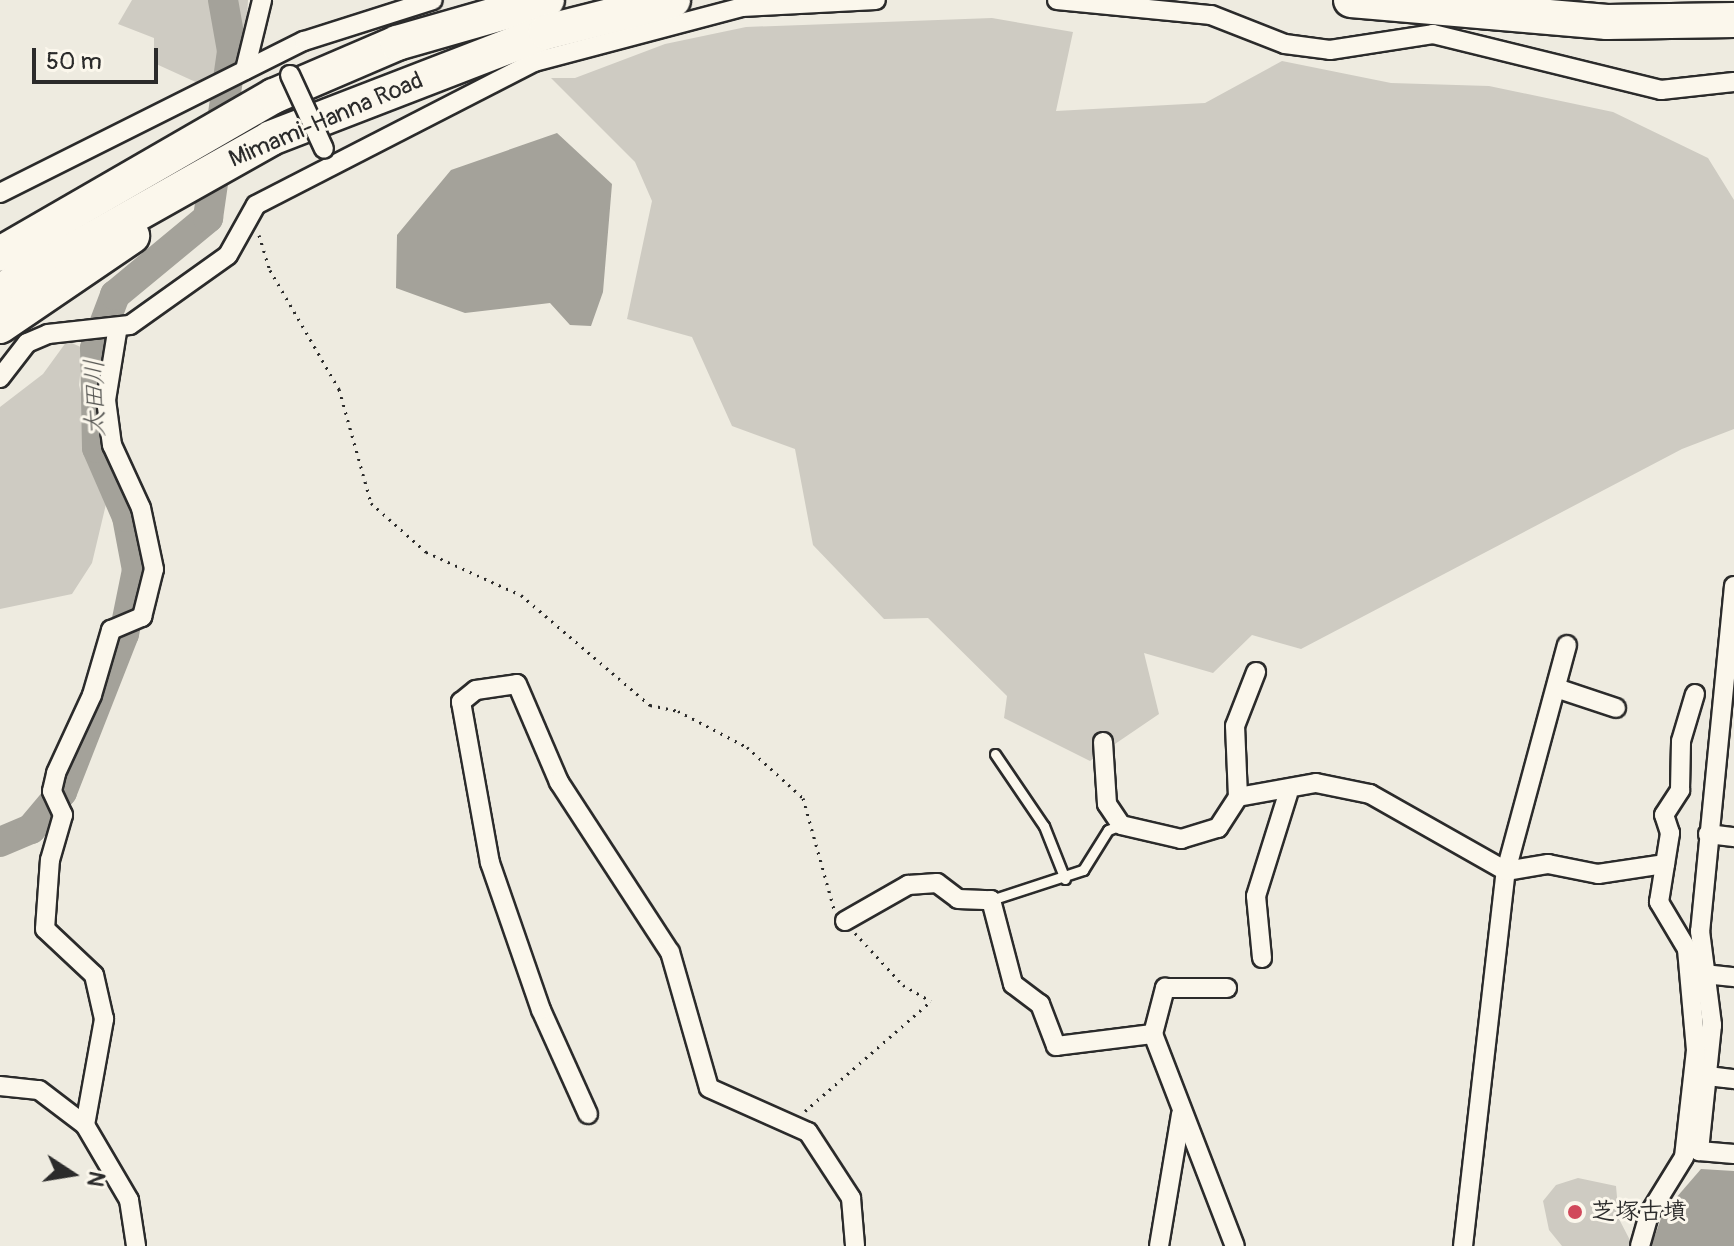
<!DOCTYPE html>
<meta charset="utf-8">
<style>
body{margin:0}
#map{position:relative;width:1734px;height:1246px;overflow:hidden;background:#eeebe0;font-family:Pangolin,"Klee One",sans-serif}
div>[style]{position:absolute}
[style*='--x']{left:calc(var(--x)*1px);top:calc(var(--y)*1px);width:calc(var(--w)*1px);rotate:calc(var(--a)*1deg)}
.green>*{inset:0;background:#cecbc2}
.water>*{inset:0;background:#a4a29a}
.river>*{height:30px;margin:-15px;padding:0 15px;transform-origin:15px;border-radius:15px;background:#a4a29a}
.path>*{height:3px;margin-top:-1.5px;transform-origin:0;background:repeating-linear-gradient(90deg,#2b2b2b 0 2px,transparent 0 8px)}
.roads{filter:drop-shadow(2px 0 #2b2b2b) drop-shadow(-2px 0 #2b2b2b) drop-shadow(0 2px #2b2b2b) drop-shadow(0 -2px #2b2b2b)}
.service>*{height:9px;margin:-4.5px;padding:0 4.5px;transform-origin:4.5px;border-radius:4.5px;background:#fbf7ec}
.minor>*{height:18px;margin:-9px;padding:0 9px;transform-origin:9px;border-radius:9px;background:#fbf7ec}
.motorway>*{height:34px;margin:-17px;padding:0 17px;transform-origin:17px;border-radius:17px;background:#fbf7ec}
.bridges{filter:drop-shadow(2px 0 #2b2b2b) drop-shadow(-2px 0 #2b2b2b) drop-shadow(0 2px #2b2b2b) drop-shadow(0 -2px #2b2b2b)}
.minor-bridge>*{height:18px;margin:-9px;padding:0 9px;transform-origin:9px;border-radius:9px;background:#fbf7ec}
.dots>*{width:22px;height:22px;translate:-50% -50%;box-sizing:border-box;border:4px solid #fbf7ec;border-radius:50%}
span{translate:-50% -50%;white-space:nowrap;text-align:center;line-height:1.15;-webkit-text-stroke:6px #fbf7ec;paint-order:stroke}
.street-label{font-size:24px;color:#2b2b2b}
.poi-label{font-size:24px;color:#2b2b2b;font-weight:700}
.left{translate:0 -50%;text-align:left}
.water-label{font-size:26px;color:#555552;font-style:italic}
.north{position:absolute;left:32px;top:1134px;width:80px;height:80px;-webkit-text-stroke:6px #fbf7ec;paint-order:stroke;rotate:102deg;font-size:22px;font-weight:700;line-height:32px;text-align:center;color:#2b2b2b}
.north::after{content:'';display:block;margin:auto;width:28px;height:36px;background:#2b2b2b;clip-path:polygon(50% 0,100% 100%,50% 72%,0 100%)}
.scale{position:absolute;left:32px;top:48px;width:126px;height:36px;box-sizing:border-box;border:4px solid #2b2b2b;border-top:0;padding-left:10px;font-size:24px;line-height:28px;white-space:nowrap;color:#2b2b2b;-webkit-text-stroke:6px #fbf7ec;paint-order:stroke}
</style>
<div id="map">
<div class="green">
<i style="clip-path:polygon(132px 0,248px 0,245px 58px,200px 84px,154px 63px,154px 38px,118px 24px)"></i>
<i style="clip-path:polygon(992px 18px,1073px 32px,1056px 111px,1205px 103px,1282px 61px,1391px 83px,1489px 86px,1613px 112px,1708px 158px,1734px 200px,1734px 429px,1682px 449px,1301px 649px,1252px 635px,1213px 673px,1144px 653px,1159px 714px,1090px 761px,1004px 718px,1007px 696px,928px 618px,884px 619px,813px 545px,795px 449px,732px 426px,692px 337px,627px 319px,652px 201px,635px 162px,551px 78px,575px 78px,665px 44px,746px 27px)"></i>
<i style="clip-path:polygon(67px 341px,83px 348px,79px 385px,107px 500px,92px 563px,72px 594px,0 609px,0 407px,43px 374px)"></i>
<i style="clip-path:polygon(1578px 1178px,1616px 1186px,1619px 1219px,1633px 1246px,1562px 1246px,1549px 1230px,1543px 1201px,1556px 1185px)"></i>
</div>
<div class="water">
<i style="clip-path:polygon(557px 133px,612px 184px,603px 292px,591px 326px,570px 325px,550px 303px,465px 313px,396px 288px,397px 235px,451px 170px)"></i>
<i style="clip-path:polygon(1701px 1169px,1734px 1171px,1734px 1246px,1651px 1246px,1663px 1213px)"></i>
</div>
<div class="river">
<i style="--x:0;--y:842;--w:34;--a:-23"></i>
<i style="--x:31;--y:829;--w:48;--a:-50"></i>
<i style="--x:62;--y:792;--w:170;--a:-68.6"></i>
<i style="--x:124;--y:634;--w:65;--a:-78.5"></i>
<i style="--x:137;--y:570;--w:54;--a:-100.7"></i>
<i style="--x:127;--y:517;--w:75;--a:-113.5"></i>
<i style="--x:97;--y:448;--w:100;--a:-91.1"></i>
<i style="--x:95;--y:348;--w:57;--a:-69.3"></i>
<i style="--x:115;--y:295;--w:121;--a:-39.6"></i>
<i style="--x:208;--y:218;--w:169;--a:-81.8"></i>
<i style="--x:232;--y:51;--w:52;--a:-100"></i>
</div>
<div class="path">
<i style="--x:259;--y:235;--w:37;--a:73"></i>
<i style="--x:270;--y:270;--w:138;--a:59.9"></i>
<i style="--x:339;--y:389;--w:118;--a:74.3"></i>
<i style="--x:371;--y:503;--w:74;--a:41.7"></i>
<i style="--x:426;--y:552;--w:104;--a:24.4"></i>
<i style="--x:521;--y:595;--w:170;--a:40.5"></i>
<i style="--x:650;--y:705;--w:29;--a:12"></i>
<i style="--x:678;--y:711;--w:78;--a:27.6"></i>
<i style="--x:747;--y:747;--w:76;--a:42.3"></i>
<i style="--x:803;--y:798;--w:115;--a:74.4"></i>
<i style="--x:855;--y:933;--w:71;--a:47.3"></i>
<i style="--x:903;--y:985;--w:32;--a:30"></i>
<i style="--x:805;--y:1111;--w:167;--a:-41.1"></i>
</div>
<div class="roads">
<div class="service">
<i style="--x:995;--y:754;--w:87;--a:55.8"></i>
<i style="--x:1044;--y:826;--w:57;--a:68.4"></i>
<i style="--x:991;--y:900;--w:97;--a:-18.1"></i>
<i style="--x:1083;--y:870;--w:47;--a:-58"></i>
<i style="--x:1108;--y:830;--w:14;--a:-21"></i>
</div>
<div class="minor">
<i style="--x:1057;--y:0;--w:155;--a:5.6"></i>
<i style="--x:1211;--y:15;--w:79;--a:21.4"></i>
<i style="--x:1285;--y:44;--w:45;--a:7.6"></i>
<i style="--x:1330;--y:50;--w:104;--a:-8.8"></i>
<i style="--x:1433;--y:34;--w:235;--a:13.8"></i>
<i style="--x:1661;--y:90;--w:73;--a:-6.3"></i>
<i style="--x:245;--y:70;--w:72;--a:-76.3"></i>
<i style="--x:0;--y:193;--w:340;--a:-26.6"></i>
<i style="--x:304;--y:41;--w:135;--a:-17.6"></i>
<i style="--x:0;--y:378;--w:44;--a:-52.4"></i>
<i style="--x:27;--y:343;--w:23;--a:-23"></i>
<i style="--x:48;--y:334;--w:82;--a:-6.3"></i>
<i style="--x:130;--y:325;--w:120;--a:-35.5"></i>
<i style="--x:228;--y:255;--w:57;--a:-60.8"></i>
<i style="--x:256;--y:205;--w:313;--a:-27.2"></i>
<i style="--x:534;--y:62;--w:215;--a:-14.8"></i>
<i style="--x:742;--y:7;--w:134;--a:-3"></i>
<i style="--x:1734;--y:586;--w:347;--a:95.6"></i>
<i style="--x:1700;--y:931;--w:95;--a:82.7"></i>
<i style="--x:1712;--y:1025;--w:127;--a:95.9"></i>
<i style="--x:1699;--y:1151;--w:35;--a:5"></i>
<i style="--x:1559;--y:689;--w:60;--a:18.4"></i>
<i style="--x:1103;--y:742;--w:62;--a:86.3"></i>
<i style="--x:1107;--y:804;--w:25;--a:56"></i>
<i style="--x:1121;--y:825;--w:62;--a:13.1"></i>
<i style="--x:1181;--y:839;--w:39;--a:-17"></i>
<i style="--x:1218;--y:828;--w:37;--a:-57"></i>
<i style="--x:1238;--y:797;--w:71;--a:-92.4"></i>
<i style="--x:1235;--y:726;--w:58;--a:-68.7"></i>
<i style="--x:1238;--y:797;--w:79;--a:-10.2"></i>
<i style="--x:1316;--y:783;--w:55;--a:11.5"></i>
<i style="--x:1370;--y:794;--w:156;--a:29.5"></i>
<i style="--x:1506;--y:871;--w:43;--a:-9.5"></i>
<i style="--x:1548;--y:864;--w:51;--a:11.3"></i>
<i style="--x:1598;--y:874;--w:68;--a:-8.5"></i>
<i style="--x:1708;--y:834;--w:26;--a:7"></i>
<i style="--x:845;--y:921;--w:73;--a:-29.7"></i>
<i style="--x:908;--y:885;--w:29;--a:-4"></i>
<i style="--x:937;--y:883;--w:26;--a:37"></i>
<i style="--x:958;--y:899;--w:33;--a:2"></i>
<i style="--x:991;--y:900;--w:87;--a:75.3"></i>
<i style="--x:1013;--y:984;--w:34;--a:37"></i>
<i style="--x:1040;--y:1004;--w:45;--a:69.1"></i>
<i style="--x:1056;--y:1046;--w:98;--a:-7.1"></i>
<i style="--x:1153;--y:1034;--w:227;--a:68.9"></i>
<i style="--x:1262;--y:958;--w:62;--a:-95.5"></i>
<i style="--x:1256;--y:896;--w:107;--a:-72.6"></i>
<i style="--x:1704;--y:974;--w:30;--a:6"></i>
<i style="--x:1153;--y:1034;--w:48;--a:-75.4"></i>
<i style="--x:1165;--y:988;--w:62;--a:0"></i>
<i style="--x:1708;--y:1076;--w:26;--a:7"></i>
<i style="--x:0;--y:1086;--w:39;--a:6"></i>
<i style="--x:39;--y:1090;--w:58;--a:37.3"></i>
<i style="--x:85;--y:1125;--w:87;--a:59.6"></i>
<i style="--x:129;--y:1200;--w:47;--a:81.3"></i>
<i style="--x:588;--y:1114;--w:114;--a:-114.3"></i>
<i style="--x:541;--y:1010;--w:156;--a:-109.1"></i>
<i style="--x:490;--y:863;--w:164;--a:-100.2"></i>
<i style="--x:461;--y:702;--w:19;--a:-39"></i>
<i style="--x:476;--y:690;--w:41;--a:-8.3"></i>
<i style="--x:517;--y:684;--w:107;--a:66.8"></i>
<i style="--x:559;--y:782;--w:203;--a:56.9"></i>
<i style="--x:670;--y:952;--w:141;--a:74"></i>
<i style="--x:709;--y:1088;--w:108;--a:24"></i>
<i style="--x:808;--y:1132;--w:79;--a:56.9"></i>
<i style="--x:851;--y:1198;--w:48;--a:85.2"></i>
<i style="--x:85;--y:1125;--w:108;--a:-79.8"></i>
<i style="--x:104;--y:1019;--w:45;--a:-102.8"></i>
<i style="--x:94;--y:975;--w:67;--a:-136.8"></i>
<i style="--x:45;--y:929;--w:69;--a:-85.9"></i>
<i style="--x:50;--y:860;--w:47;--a:-73.9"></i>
<i style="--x:63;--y:815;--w:26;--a:-115"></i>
<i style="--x:52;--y:791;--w:18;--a:-77"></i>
<i style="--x:56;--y:773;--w:86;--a:-65.2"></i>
<i style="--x:92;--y:695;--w:68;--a:-73.7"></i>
<i style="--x:111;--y:630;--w:34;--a:-23"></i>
<i style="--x:142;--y:617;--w:49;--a:-76"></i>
<i style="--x:154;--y:569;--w:62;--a:-102"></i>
<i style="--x:141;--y:508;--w:69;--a:-114.7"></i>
<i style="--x:112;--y:445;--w:45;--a:-97.6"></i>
<i style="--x:106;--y:400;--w:69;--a:-80.8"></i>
<i style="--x:1159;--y:1246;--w:134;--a:-80.5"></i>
<i style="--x:1463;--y:1246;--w:377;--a:-83.5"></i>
<i style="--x:1506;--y:871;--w:234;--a:-74.9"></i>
<i style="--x:1640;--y:1246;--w:33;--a:-74"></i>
<i style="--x:1649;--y:1214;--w:67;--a:-58.4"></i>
<i style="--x:1684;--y:1157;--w:108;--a:-83.6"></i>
<i style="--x:1696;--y:1050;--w:101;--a:-95.1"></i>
<i style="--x:1687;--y:949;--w:55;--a:-120.8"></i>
<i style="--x:1659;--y:902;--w:70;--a:-80.9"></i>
<i style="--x:1670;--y:833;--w:19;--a:-108"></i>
<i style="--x:1664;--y:815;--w:30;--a:-57"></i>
<i style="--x:1680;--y:790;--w:49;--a:-88.8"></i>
<i style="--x:1681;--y:741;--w:49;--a:-73.4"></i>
</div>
<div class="motorway">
<i style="--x:1351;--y:0;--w:257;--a:4.9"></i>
<i style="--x:1607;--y:22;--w:127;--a:-0.9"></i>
<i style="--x:0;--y:254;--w:316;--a:-30"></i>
<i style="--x:274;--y:96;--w:134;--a:-23.3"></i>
<i style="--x:397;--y:43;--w:156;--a:-16"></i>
<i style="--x:0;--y:291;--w:311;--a:-29.4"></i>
<i style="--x:271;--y:138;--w:295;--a:-21.1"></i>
<i style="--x:546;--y:32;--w:131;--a:-14.1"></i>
<i style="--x:0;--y:326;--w:160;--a:-34.3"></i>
</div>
</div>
<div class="bridges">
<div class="minor-bridge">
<i style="--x:290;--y:75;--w:81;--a:65.3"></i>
</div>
</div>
<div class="dots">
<i style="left:1575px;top:1212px;background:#d1495b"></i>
</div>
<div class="street-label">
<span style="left:326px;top:120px;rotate:-23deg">Mimami-Hanna Road</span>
</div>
<div class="poi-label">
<span class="left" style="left:1591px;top:1212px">芝塚古墳</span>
</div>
<div class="water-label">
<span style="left:96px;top:398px;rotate:-91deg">太田川</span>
</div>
<div class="north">N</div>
<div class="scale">50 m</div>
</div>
